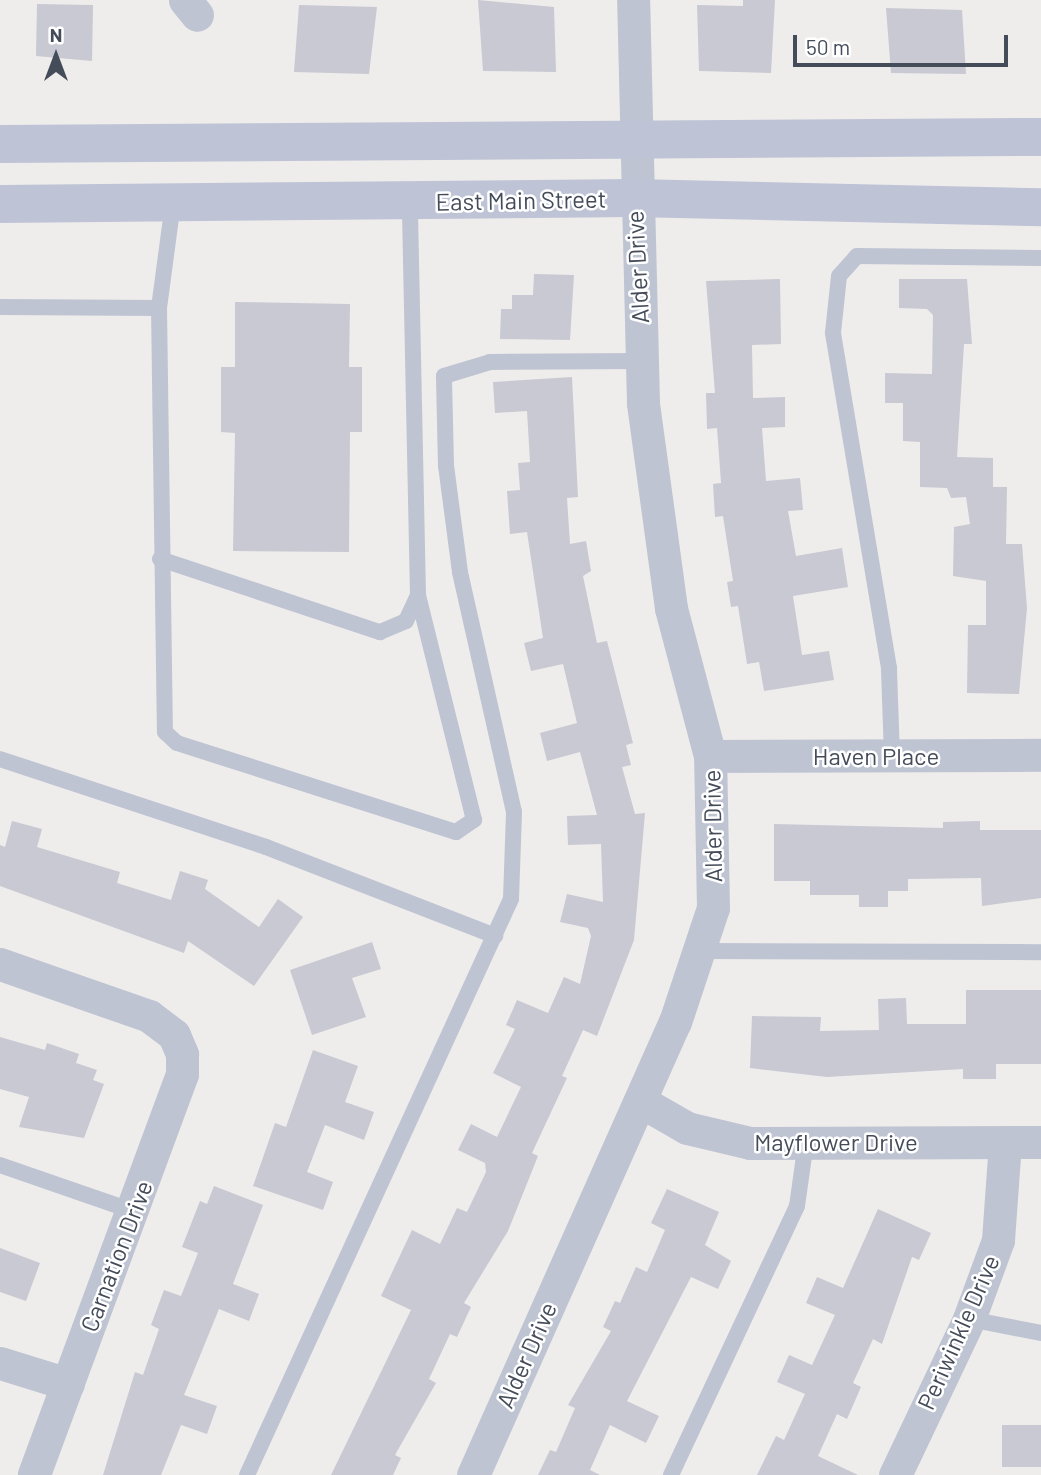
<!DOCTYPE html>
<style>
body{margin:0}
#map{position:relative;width:1041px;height:1475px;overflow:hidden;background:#efecec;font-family:Barlow,sans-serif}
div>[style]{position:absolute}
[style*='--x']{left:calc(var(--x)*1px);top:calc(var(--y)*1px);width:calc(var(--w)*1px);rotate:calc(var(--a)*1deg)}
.building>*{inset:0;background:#c8c9d2}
.lane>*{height:16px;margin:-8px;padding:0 8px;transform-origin:8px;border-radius:8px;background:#bfc4d2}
.street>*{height:33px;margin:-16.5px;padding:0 16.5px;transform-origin:16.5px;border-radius:16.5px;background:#bfc4d2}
.secondary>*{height:38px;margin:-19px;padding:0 19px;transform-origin:19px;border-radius:19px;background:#bec4d6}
span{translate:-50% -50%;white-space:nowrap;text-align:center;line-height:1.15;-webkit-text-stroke:5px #fff;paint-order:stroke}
.street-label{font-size:24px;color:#444b59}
.north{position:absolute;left:21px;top:21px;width:70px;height:70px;-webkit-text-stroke:5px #fff;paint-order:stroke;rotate:0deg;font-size:19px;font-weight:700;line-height:28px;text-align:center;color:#444b59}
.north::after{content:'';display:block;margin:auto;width:24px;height:32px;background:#444b59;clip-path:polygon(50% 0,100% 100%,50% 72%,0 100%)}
.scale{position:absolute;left:793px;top:35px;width:215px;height:32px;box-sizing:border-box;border:4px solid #444b59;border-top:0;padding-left:9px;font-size:21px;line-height:24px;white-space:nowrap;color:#444b59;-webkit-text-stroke:5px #fff;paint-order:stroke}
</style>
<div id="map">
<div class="building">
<i style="clip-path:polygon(478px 0,554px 7px,556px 72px,483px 71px)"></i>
<i style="clip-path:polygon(743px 0,775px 0,771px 73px,699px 71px,697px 5px,743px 6px)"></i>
<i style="clip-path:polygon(37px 4px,93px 5px,92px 61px,36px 56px)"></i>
<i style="clip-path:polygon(299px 5px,377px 7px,369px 74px,294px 72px)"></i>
<i style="clip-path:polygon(886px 8px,962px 10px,966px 74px,891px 73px)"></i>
<i style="clip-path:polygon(534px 274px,574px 275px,570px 340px,500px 339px,501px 309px,512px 309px,512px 295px,533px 295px)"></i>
<i style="clip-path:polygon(780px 279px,781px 344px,752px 345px,753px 398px,785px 397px,785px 427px,762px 428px,766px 481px,800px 478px,803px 510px,788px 511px,796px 556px,842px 548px,848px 587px,793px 596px,802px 655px,829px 651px,834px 680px,764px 691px,759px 662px,747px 664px,738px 606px,731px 607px,727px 582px,733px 581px,723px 516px,715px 517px,713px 484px,721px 483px,717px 428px,707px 429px,706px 393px,715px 393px,706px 281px)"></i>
<i style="clip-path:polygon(899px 279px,967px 279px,972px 344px,964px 344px,957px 457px,993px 458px,993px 487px,1007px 487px,1006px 544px,1022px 544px,1027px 608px,1019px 694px,967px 693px,968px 625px,986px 625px,986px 581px,953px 576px,954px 527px,970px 524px,966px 497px,951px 498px,947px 488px,920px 487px,920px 442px,903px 441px,903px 403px,885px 403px,885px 373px,932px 374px,933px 315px,927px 309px,899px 308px)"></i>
<i style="clip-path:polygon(235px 302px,350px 304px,349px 367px,362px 367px,362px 432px,350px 432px,349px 552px,233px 551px,235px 433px,221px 432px,221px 367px,235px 367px)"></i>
<i style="clip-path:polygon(572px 377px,578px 497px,567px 498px,570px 544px,586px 541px,591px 571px,583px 576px,597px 643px,607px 641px,633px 743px,626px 745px,631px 765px,622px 767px,635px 814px,645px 813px,634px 940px,597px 1036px,583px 1030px,562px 1076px,567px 1078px,532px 1153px,538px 1156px,508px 1231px,464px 1303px,471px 1307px,457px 1337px,450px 1334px,429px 1379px,436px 1383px,395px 1455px,401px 1458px,393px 1475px,331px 1475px,411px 1310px,381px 1296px,412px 1230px,440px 1244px,457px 1208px,467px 1212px,486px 1172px,485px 1163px,458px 1150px,471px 1124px,497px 1137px,521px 1087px,493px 1073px,515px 1029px,506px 1025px,517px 1000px,548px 1013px,564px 977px,580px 984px,591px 936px,588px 928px,560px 922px,567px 894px,603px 902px,601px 844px,568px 845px,567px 816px,597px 815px,580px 752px,547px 761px,540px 733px,577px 723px,563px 664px,531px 671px,524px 643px,543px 638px,527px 532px,510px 534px,507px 491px,520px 490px,518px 463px,530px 462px,527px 411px,495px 413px,493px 382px)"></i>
<i style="clip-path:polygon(12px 821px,42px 829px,37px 847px,120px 872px,117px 883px,171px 900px,180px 871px,208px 880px,205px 889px,259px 927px,278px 899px,303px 917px,254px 986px,188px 941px,184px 953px,0 886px,0 845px,5px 847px)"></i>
<i style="clip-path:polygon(980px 821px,980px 830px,1041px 830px,1041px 898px,982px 906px,981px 878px,908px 879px,908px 891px,888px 891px,888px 907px,859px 907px,859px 895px,810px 895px,810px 881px,774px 881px,774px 824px,943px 828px,943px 822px)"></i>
<i style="clip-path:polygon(372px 942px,381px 969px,352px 978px,366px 1017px,312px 1035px,290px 970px)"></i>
<i style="clip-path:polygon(966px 990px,1041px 990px,1041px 1064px,996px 1064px,996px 1079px,963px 1079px,963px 1069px,827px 1077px,750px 1068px,752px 1016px,821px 1017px,820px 1031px,879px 1030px,878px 999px,906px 998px,907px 1024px,966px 1024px)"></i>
<i style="clip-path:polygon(0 1037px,45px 1050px,47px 1043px,79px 1054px,76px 1063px,97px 1070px,93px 1080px,104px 1084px,84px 1138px,19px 1127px,29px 1097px,0 1089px)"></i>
<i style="clip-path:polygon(313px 1050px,358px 1066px,345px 1102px,374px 1112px,364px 1140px,325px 1125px,307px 1172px,333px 1182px,323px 1210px,253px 1186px,275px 1123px,286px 1127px)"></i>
<i style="clip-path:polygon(214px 1186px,263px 1205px,233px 1284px,259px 1294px,249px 1321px,219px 1309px,184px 1395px,217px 1406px,207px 1434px,181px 1425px,161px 1475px,103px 1475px,135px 1372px,143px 1375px,159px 1329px,151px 1325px,164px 1290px,181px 1296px,198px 1253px,182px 1247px,200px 1201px,207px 1204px)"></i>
<i style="clip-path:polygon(667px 1189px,719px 1212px,705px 1245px,731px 1261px,718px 1289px,691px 1277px,627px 1401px,659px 1416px,646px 1443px,610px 1425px,590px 1470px,600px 1475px,538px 1475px,550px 1450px,556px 1452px,575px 1408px,568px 1405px,611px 1331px,603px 1327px,615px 1301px,620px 1303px,636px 1267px,647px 1272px,665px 1230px,651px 1223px)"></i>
<i style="clip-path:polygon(878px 1209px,931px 1233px,919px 1260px,912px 1257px,882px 1344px,873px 1339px,853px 1383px,861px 1387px,847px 1419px,837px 1414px,818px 1456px,858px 1475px,757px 1475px,776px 1436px,784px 1440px,805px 1394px,777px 1382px,789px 1355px,812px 1365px,835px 1315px,806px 1303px,817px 1277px,843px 1288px)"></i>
<i style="clip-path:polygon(0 1248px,40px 1263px,26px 1301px,0 1292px)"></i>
<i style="clip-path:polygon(1002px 1425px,1041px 1425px,1041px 1467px,1002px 1467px)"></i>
</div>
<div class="lane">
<i style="--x:173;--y:203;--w:106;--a:97.6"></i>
<i style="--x:159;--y:308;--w:424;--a:89.2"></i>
<i style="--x:165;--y:732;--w:16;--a:43"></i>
<i style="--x:177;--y:743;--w:293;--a:17.7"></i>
<i style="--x:456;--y:832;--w:22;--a:-34"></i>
<i style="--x:474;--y:820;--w:232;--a:-104"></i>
<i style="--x:418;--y:595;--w:394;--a:-91.2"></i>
<i style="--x:0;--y:307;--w:159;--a:0.4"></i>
<i style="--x:160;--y:559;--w:232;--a:18.4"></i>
<i style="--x:380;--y:632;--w:28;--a:-23"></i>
<i style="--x:406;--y:621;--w:29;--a:-65"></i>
<i style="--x:892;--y:756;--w:88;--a:-92"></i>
<i style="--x:889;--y:668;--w:340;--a:-99.5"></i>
<i style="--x:833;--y:333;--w:57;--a:-84"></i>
<i style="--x:839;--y:276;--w:27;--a:-48"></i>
<i style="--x:857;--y:256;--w:184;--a:0.6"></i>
<i style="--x:0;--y:759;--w:280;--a:18.3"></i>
<i style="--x:266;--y:847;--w:246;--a:21.2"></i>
<i style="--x:702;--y:951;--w:339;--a:0.2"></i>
<i style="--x:0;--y:1165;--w:141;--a:19.1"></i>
<i style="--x:969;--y:1319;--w:73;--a:11"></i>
<i style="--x:247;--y:1475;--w:634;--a:-65.38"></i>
<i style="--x:511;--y:899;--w:87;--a:-88"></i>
<i style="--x:514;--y:812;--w:246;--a:-102.7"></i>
<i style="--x:460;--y:572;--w:107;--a:-97.5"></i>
<i style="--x:446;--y:466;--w:90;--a:-91.3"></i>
<i style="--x:444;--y:376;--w:48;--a:-16.9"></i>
<i style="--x:490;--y:362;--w:151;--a:-0.4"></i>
<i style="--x:671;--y:1475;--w:297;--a:-64.9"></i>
<i style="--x:797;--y:1206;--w:65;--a:-82"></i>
</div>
<div class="street">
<i style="--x:185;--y:0;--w:19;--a:51"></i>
<i style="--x:710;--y:756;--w:331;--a:-0.2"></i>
<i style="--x:0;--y:964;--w:158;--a:19.2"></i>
<i style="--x:149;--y:1016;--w:31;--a:37"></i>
<i style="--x:174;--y:1035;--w:21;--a:67"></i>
<i style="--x:182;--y:1054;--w:20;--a:90"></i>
<i style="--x:182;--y:1074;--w:427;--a:110.3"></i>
<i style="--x:640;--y:1101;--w:54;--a:29.9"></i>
<i style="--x:687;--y:1128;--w:65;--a:13.4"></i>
<i style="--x:750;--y:1143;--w:291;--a:-0.2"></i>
<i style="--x:0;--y:1363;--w:71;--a:17.2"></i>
<i style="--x:473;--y:1475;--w:496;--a:-66"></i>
<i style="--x:675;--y:1022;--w:120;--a:-71.6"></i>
<i style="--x:713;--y:908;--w:152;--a:-91.1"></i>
<i style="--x:710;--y:756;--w:153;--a:-104.8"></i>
<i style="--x:671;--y:608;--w:207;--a:-97.8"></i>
<i style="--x:643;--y:403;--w:403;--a:-91.4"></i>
<i style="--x:895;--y:1475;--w:173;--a:-64.6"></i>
<i style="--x:969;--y:1319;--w:84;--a:-69.8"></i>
<i style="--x:998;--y:1240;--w:98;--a:-85.9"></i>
</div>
<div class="secondary">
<i style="--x:0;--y:144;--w:1041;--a:-0.39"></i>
<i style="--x:0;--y:204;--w:634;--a:-0.54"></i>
<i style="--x:634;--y:198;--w:407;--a:1.3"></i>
</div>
<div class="street-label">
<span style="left:521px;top:200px;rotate:-1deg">East Main Street</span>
<span style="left:637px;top:267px;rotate:-93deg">Alder Drive</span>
<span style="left:876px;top:756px">Haven Place</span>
<span style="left:712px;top:826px;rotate:-91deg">Alder Drive</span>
<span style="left:836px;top:1142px">Mayflower Drive</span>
<span style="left:116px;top:1256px;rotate:-69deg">Carnation Drive</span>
<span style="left:958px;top:1332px;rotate:-66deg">Periwinkle Drive</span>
<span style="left:526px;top:1355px;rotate:-66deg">Alder Drive</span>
</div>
<div class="north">N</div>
<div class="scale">50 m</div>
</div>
